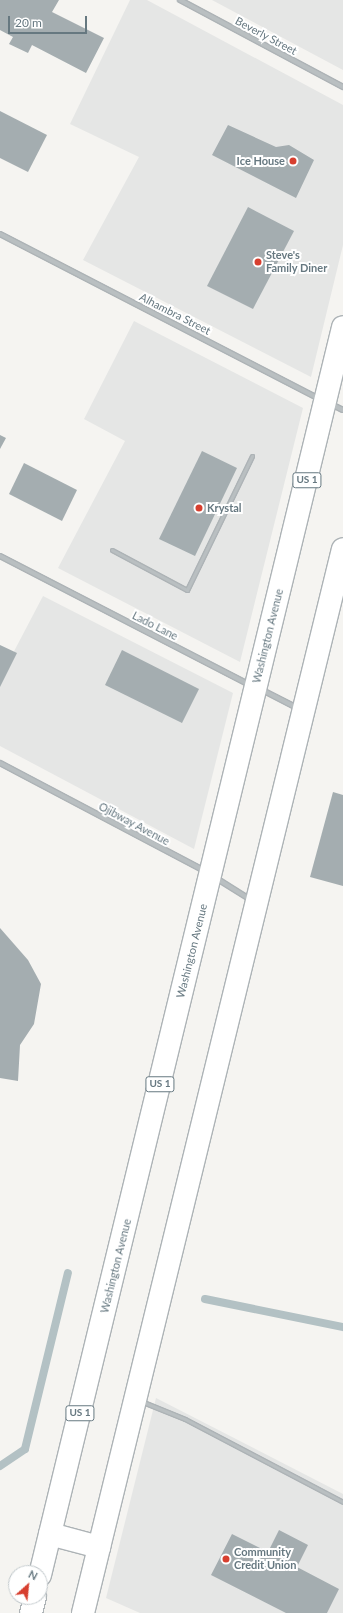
<!DOCTYPE html>
<style>
body{margin:0}
#map{position:relative;width:343px;height:1613px;overflow:hidden;background:#f5f4f1;font-family:Lato,sans-serif}
div>[style]{position:absolute}
[style*='--x']{left:calc(var(--x)*1px);top:calc(var(--y)*1px);width:calc(var(--w)*1px);rotate:calc(var(--a)*1deg)}
.built>*{inset:0;background:#e5e6e5}
.stream>*{height:8px;margin:-4px;padding:0 4px;transform-origin:4px;border-radius:4px;background:#b3c1c4}
.building>*{inset:0;background:#a4adb0}
.roads{filter:drop-shadow(1px 0 #adb3b6) drop-shadow(-1px 0 #adb3b6) drop-shadow(0 1px #adb3b6) drop-shadow(0 -1px #adb3b6)}
.service>*{height:3px;margin:-1.5px;padding:0 1.5px;transform-origin:1.5px;border-radius:1.5px;background:#b9bfc1}
.minor>*{height:4px;margin:-2px;padding:0 2px;transform-origin:2px;border-radius:2px;background:#b9bfc1}
.primary>*{height:22px;margin:-11px;padding:0 11px;transform-origin:11px;border-radius:11px;background:#fff}
.dots>*{width:11px;height:11px;translate:-50% -50%;box-sizing:border-box;border:2px solid #fff;border-radius:50%}
span{translate:-50% -50%;white-space:nowrap;text-align:center;line-height:1.15;-webkit-text-stroke:4px #fff;paint-order:stroke}
.shield-label span{padding:1px 3px;background:#fff;border:1px solid;border-radius:3px;-webkit-text-stroke-width:0}
.shield-label{font-size:10px;color:#667880;font-weight:700}
.street-label{font-size:11px;color:#667880}
.poi-label{font-size:11px;color:#667880;font-weight:700}
.right{translate:-100% -50%;text-align:right}
.left{translate:0 -50%;text-align:left}
.north{position:absolute;left:8px;top:1565px;width:40px;height:40px;box-sizing:border-box;background:#fff;border:1px solid #c2c9cc;border-radius:50%;rotate:27deg;font-size:11px;font-weight:700;line-height:16px;text-align:center;color:#667880}
.north::after{content:'';display:block;margin:auto;width:14px;height:18px;background:#d73f2f;clip-path:polygon(50% 0,100% 100%,50% 72%,0 100%)}
.scale{position:absolute;left:8px;top:16px;width:79px;height:18px;box-sizing:border-box;border:2px solid #667880;border-top:0;padding-left:5px;font-size:12px;line-height:14px;white-space:nowrap;color:#667880;-webkit-text-stroke:3px #fff;paint-order:stroke}
</style>
<div id="map">
<div class="built">
<i style="clip-path:polygon(130px 0,147px 0,343px 105px,343px 245px,311px 377px,83px 260px,139px 157px,70px 124px)"></i>
<i style="clip-path:polygon(212px 0,343px 0,343px 70px)"></i>
<i style="clip-path:polygon(134px 321px,303px 408px,240px 662px,58px 568px,125px 441px,84px 419px)"></i>
<i style="clip-path:polygon(43px 596px,233px 693px,194px 849px,0 746px,0 678px)"></i>
<i style="clip-path:polygon(156px 1398px,343px 1494px,343px 1613px,140px 1613px,106px 1598px)"></i>
</div>
<div class="stream">
<i style="--x:205;--y:1299;--w:141;--a:11.5"></i>
<i style="--x:0;--y:1466;--w:30;--a:-34"></i>
<i style="--x:25;--y:1449;--w:181;--a:-76.3"></i>
</div>
<div class="building">
<i style="clip-path:polygon(0 0,59px 0,52px 12px,104px 38px,86px 73px,32px 45px,28px 53px,9px 44px,13px 37px,0 30px)"></i>
<i style="clip-path:polygon(0 111px,47px 135px,28px 172px,0 158px)"></i>
<i style="clip-path:polygon(228px 125px,276px 147px,289px 145px,314px 160px,296px 198px,212px 155px)"></i>
<i style="clip-path:polygon(248px 207px,294px 231px,253px 309px,207px 286px)"></i>
<i style="clip-path:polygon(0 435px,6px 438px,0 449px)"></i>
<i style="clip-path:polygon(202px 451px,237px 468px,195px 556px,159px 539px)"></i>
<i style="clip-path:polygon(24px 463px,77px 490px,62px 521px,9px 494px)"></i>
<i style="clip-path:polygon(0 645px,17px 653px,0 687px)"></i>
<i style="clip-path:polygon(122px 650px,199px 689px,182px 723px,105px 685px)"></i>
<i style="clip-path:polygon(333px 792px,343px 795px,343px 886px,310px 877px)"></i>
<i style="clip-path:polygon(0 928px,28px 960px,41px 984px,34px 1024px,20px 1045px,18px 1081px,0 1078px)"></i>
<i style="clip-path:polygon(279px 1530px,308px 1545px,297px 1567px,339px 1589px,327px 1613px,286px 1613px,211px 1575px,232px 1534px,268px 1552px)"></i>
</div>
<div class="roads">
<div class="service">
<i style="--x:112;--y:550;--w:85;--a:28.1"></i>
<i style="--x:187;--y:590;--w:149;--a:-64.1"></i>
<i style="--x:143;--y:1402;--w:45;--a:22"></i>
<i style="--x:185;--y:1419;--w:178;--a:27.7"></i>
</div>
<div class="minor">
<i style="--x:180;--y:0;--w:185;--a:28.1"></i>
<i style="--x:0;--y:234;--w:359;--a:27.3"></i>
<i style="--x:331;--y:404;--w:13;--a:27"></i>
<i style="--x:0;--y:556;--w:281;--a:27.3"></i>
<i style="--x:262;--y:690;--w:39;--a:27"></i>
<i style="--x:0;--y:763;--w:232;--a:27.8"></i>
<i style="--x:216;--y:878;--w:41;--a:32.2"></i>
</div>
<div class="primary">
<i style="--x:50;--y:1534;--w:51;--a:14.9"></i>
<i style="--x:40;--y:1575;--w:1284;--a:-76.35"></i>
<i style="--x:31;--y:1613;--w:16;--a:-76"></i>
<i style="--x:83;--y:1613;--w:1095;--a:-76.27"></i>
</div>
</div>
<div class="dots">
<i style="left:293px;top:161px;background:#d73f2f"></i>
<i style="left:258px;top:262px;background:#d73f2f"></i>
<i style="left:199px;top:508px;background:#d73f2f"></i>
<i style="left:226px;top:1559px;background:#d73f2f"></i>
</div>
<div class="shield-label">
<span style="left:307px;top:480px">US 1</span>
<span style="left:160px;top:1084px">US 1</span>
<span style="left:80px;top:1413px">US 1</span>
</div>
<div class="street-label">
<span style="left:266px;top:36px;rotate:28deg">Beverly Street</span>
<span style="left:175px;top:314px;rotate:27deg">Alhambra Street</span>
<span style="left:155px;top:626px;rotate:27deg">Lado Lane</span>
<span style="left:268px;top:636px;rotate:-76deg">Washington Avenue</span>
<span style="left:134px;top:824px;rotate:28deg">Ojibway Avenue</span>
<span style="left:192px;top:951px;rotate:-76deg">Washington Avenue</span>
<span style="left:116px;top:1266px;rotate:-76deg">Washington Avenue</span>
</div>
<div class="poi-label">
<span class="right" style="left:285px;top:161px">Ice House</span>
<span class="left" style="left:266px;top:262px">Steve's<br>Family Diner</span>
<span class="left" style="left:207px;top:508px">Krystal</span>
<span class="left" style="left:234px;top:1559px">Community<br>Credit Union</span>
</div>
<div class="north">N</div>
<div class="scale">20 m</div>
</div>
